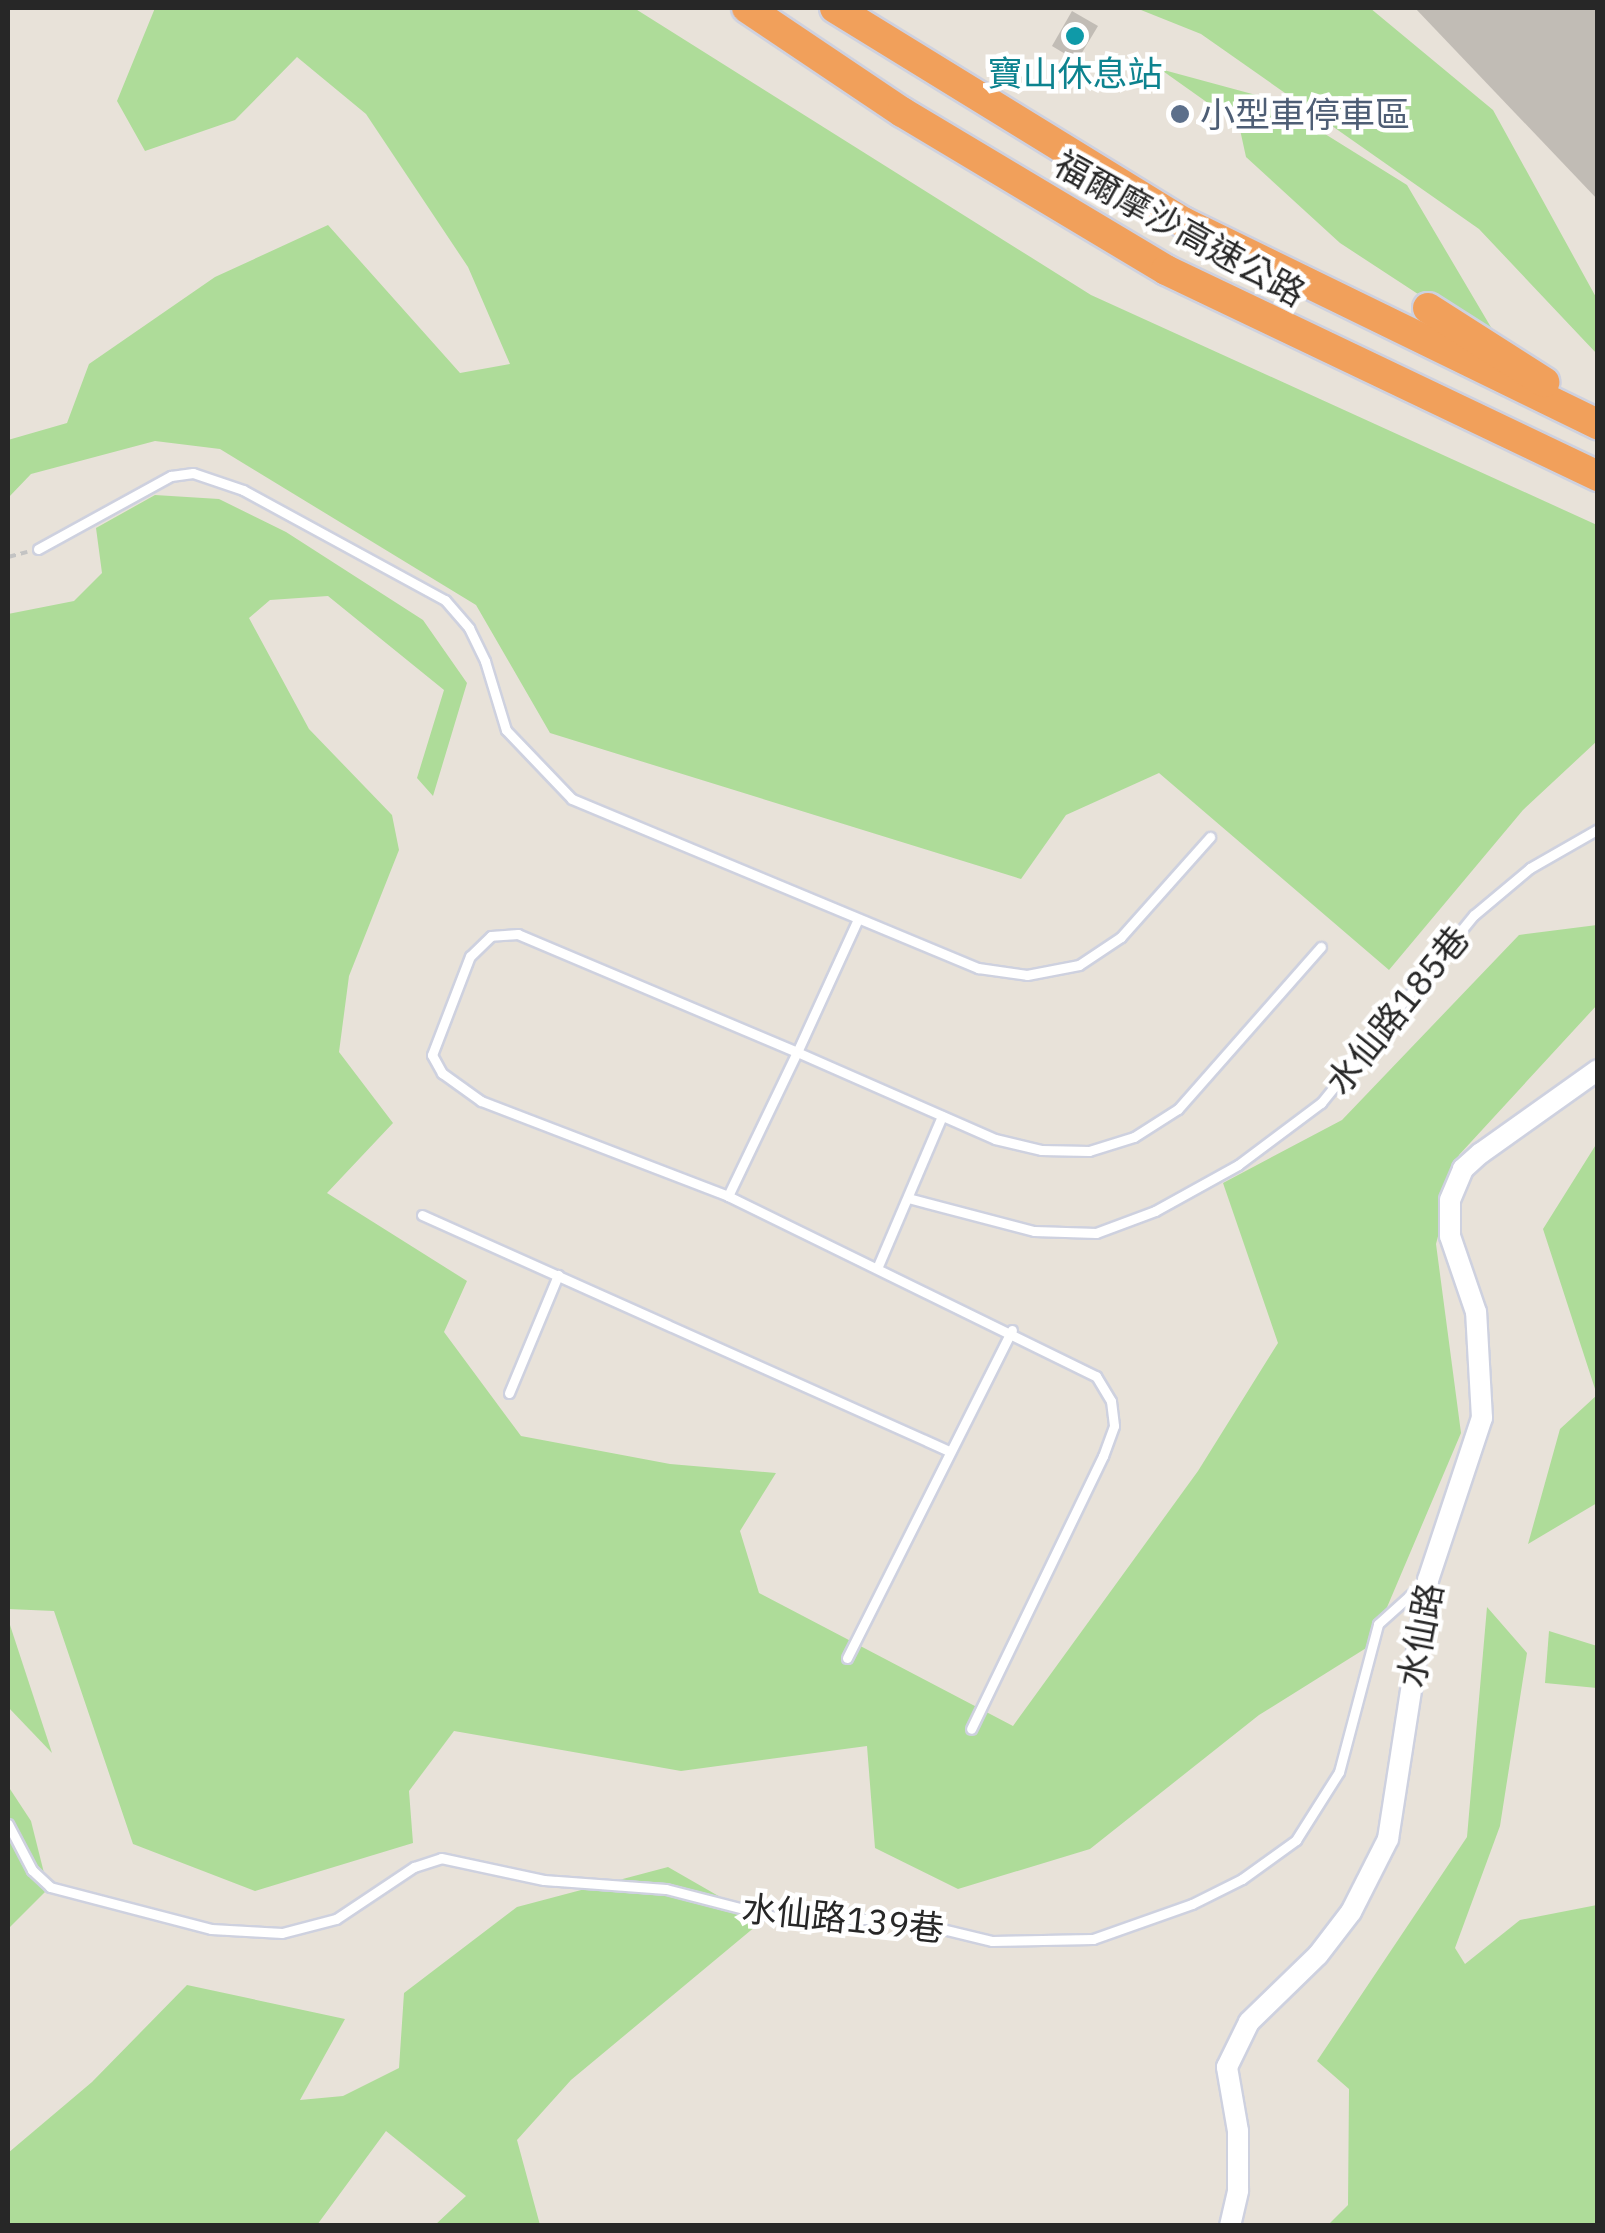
<!DOCTYPE html>
<meta charset="utf-8">
<style>
body{margin:0}
#map{position:relative;width:1605px;height:2233px;overflow:hidden;background:#e8e2d9;font-family:"IBM Plex Sans","Noto Sans TC",sans-serif}
div>[style]{position:absolute}
[style*='--x']{left:calc(var(--x)*1px);top:calc(var(--y)*1px);width:calc(var(--w)*1px);rotate:calc(var(--a)*1deg)}
.green>*{inset:0;background:#aedc99}
.building>*{inset:0;background:#c1bcb5}
.path>*{height:4px;margin-top:-2px;transform-origin:0;background:repeating-linear-gradient(90deg,#c3c3c3 0 8px,transparent 0 13px)}
.roads{filter:drop-shadow(2px 0 #ced1df) drop-shadow(-2px 0 #ced1df) drop-shadow(0 2px #ced1df) drop-shadow(0 -2px #ced1df)}
.service>*{height:9px;margin:-4.5px;padding:0 4.5px;transform-origin:4.5px;border-radius:4.5px;background:#fff}
.tertiary>*{height:20px;margin:-10px;padding:0 10px;transform-origin:10px;border-radius:10px;background:#fff}
.motorway>*{height:30px;margin:-15px;padding:0 15px;transform-origin:15px;border-radius:15px;background:#f1a05b}
.dots>*{width:28px;height:28px;translate:-50% -50%;box-sizing:border-box;border:5px solid #fff;border-radius:50%}
span{translate:-50% -50%;white-space:nowrap;text-align:center;line-height:1.15;-webkit-text-stroke:9px #fff;paint-order:stroke}
.culture-label{font-size:35px;color:#0d838f}
.service-label{font-size:35px;color:#4e5e75}
.left{translate:0 -50%;text-align:left}
.street-label{font-size:35px;color:#272727}
.frame{position:absolute;inset:0;border:10px solid #272727;pointer-events:none}
</style>
<div id="map">
<div class="green">
<i style="clip-path:polygon(155px 8px,634px 8px,1091px 295px,1597px 525px,1597px 741px,1523px 810px,1389px 970px,1159px 773px,1066px 815px,1021px 879px,550px 733px,476px 605px,220px 449px,155px 441px,31px 474px,8px 498px,8px 440px,67px 423px,89px 364px,215px 277px,328px 225px,460px 373px,510px 364px,468px 267px,366px 114px,297px 57px,235px 120px,145px 151px,117px 101px)"></i>
<i style="clip-path:polygon(1136px 8px,1370px 8px,1493px 110px,1597px 299px,1597px 354px,1479px 229px,1201px 34px)"></i>
<i style="clip-path:polygon(1160px 69px,1267px 98px,1407px 185px,1505px 351px,1340px 243px,1246px 157px,1239px 125px)"></i>
<i style="clip-path:polygon(155px 495px,219px 499px,286px 532px,423px 620px,467px 683px,433px 796px,417px 778px,444px 690px,328px 596px,270px 600px,249px 618px,309px 729px,392px 815px,399px 850px,349px 976px,339px 1052px,393px 1123px,327px 1193px,467px 1281px,444px 1332px,521px 1436px,670px 1464px,776px 1473px,740px 1531px,759px 1593px,1013px 1726px,1198px 1471px,1278px 1343px,1223px 1183px,1342px 1120px,1519px 935px,1597px 925px,1597px 1005px,1459px 1155px,1436px 1244px,1461px 1433px,1371px 1645px,1259px 1715px,1090px 1849px,958px 1889px,875px 1848px,867px 1746px,681px 1771px,454px 1731px,409px 1791px,413px 1843px,255px 1891px,133px 1844px,54px 1611px,8px 1609px,8px 614px,74px 601px,102px 573px,96px 528px)"></i>
<i style="clip-path:polygon(1597px 1143px,1597px 1503px,1528px 1544px,1560px 1429px,1597px 1395px,1543px 1229px)"></i>
<i style="clip-path:polygon(1487px 1607px,1527px 1653px,1500px 1826px,1455px 1948px,1465px 1964px,1520px 1920px,1597px 1905px,1597px 2225px,1328px 2225px,1348px 2205px,1349px 2089px,1317px 2061px,1467px 1837px)"></i>
<i style="clip-path:polygon(8px 1619px,52px 1753px,8px 1707px)"></i>
<i style="clip-path:polygon(1549px 1631px,1597px 1646px,1597px 1688px,1545px 1683px)"></i>
<i style="clip-path:polygon(8px 1786px,31px 1821px,48px 1889px,8px 1929px)"></i>
<i style="clip-path:polygon(668px 1867px,762px 1921px,571px 2080px,517px 2140px,540px 2225px,435px 2225px,466px 2196px,386px 2131px,317px 2225px,8px 2225px,8px 2153px,92px 2082px,187px 1985px,345px 2019px,300px 2100px,343px 2096px,399px 2068px,404px 1993px,517px 1907px)"></i>
</div>
<div class="building">
<i style="clip-path:polygon(1415px 8px,1598px 8px,1598px 200px)"></i>
<i style="clip-path:polygon(1072px 11px,1098px 26px,1077px 61px,1052px 46px)"></i>
</div>
<div class="path">
<i style="--x:8;--y:557;--w:20;--a:-15"></i>
</div>
<div class="roads">
<div class="service">
<i style="--x:38;--y:549;--w:152;--a:-28.8"></i>
<i style="--x:171;--y:476;--w:22;--a:-8"></i>
<i style="--x:193;--y:473;--w:53;--a:18.8"></i>
<i style="--x:243;--y:490;--w:230;--a:28.6"></i>
<i style="--x:445;--y:600;--w:37;--a:49"></i>
<i style="--x:469;--y:628;--w:37;--a:64"></i>
<i style="--x:485;--y:661;--w:72;--a:73.1"></i>
<i style="--x:506;--y:730;--w:95;--a:46.3"></i>
<i style="--x:572;--y:799;--w:440;--a:22.6"></i>
<i style="--x:978;--y:968;--w:49;--a:8.1"></i>
<i style="--x:1027;--y:975;--w:53;--a:-10.9"></i>
<i style="--x:1079;--y:965;--w:50;--a:-33.7"></i>
<i style="--x:1121;--y:937;--w:134;--a:-48.3"></i>
<i style="--x:858;--y:919;--w:146;--a:114.6"></i>
<i style="--x:797;--y:1052;--w:303;--a:-157.1"></i>
<i style="--x:518;--y:934;--w:27;--a:176"></i>
<i style="--x:491;--y:936;--w:29;--a:136"></i>
<i style="--x:470;--y:956;--w:106;--a:111"></i>
<i style="--x:432;--y:1055;--w:21;--a:61"></i>
<i style="--x:442;--y:1073;--w:48;--a:35.7"></i>
<i style="--x:481;--y:1101;--w:265;--a:21"></i>
<i style="--x:728;--y:1196;--w:410;--a:26.1"></i>
<i style="--x:1096;--y:1376;--w:29;--a:59"></i>
<i style="--x:1111;--y:1401;--w:25;--a:83"></i>
<i style="--x:1114;--y:1426;--w:32;--a:110"></i>
<i style="--x:1103;--y:1456;--w:303;--a:115.8"></i>
<i style="--x:728;--y:1196;--w:160;--a:-64.4"></i>
<i style="--x:797;--y:1052;--w:216;--a:23.7"></i>
<i style="--x:995;--y:1139;--w:47;--a:13.4"></i>
<i style="--x:1041;--y:1150;--w:48;--a:1.2"></i>
<i style="--x:1089;--y:1151;--w:47;--a:-17.3"></i>
<i style="--x:1134;--y:1137;--w:52;--a:-32.5"></i>
<i style="--x:1178;--y:1109;--w:216;--a:-48.6"></i>
<i style="--x:908;--y:1198;--w:130;--a:14.7"></i>
<i style="--x:1034;--y:1231;--w:62;--a:1.8"></i>
<i style="--x:1096;--y:1233;--w:63;--a:-20.4"></i>
<i style="--x:1155;--y:1211;--w:95;--a:-29"></i>
<i style="--x:1238;--y:1165;--w:104;--a:-36.8"></i>
<i style="--x:1321;--y:1103;--w:242;--a:-50.9"></i>
<i style="--x:1474;--y:915;--w:73;--a:-40"></i>
<i style="--x:1530;--y:868;--w:78;--a:-29.8"></i>
<i style="--x:422;--y:1215;--w:577;--a:24.12"></i>
<i style="--x:878;--y:1266;--w:163;--a:-66.9"></i>
<i style="--x:509;--y:1393;--w:128;--a:-67.4"></i>
<i style="--x:847;--y:1658;--w:367;--a:-63.3"></i>
<i style="--x:8;--y:1824;--w:52;--a:62.4"></i>
<i style="--x:32;--y:1870;--w:25;--a:43"></i>
<i style="--x:50;--y:1887;--w:166;--a:14.6"></i>
<i style="--x:211;--y:1929;--w:71;--a:3.2"></i>
<i style="--x:282;--y:1933;--w:56;--a:-14.5"></i>
<i style="--x:336;--y:1919;--w:94;--a:-33.7"></i>
<i style="--x:414;--y:1867;--w:28;--a:-18"></i>
<i style="--x:441;--y:1858;--w:105;--a:12.1"></i>
<i style="--x:544;--y:1880;--w:122;--a:4.2"></i>
<i style="--x:666;--y:1889;--w:121;--a:14.4"></i>
<i style="--x:783;--y:1919;--w:118;--a:0"></i>
<i style="--x:901;--y:1919;--w:94;--a:13.6"></i>
<i style="--x:992;--y:1941;--w:101;--a:-1.1"></i>
<i style="--x:1093;--y:1939;--w:105;--a:-19.5"></i>
<i style="--x:1192;--y:1904;--w:56;--a:-26.6"></i>
<i style="--x:1242;--y:1879;--w:67;--a:-35.8"></i>
<i style="--x:1296;--y:1840;--w:80;--a:-57.7"></i>
<i style="--x:1339;--y:1772;--w:153;--a:-75.2"></i>
<i style="--x:1378;--y:1624;--w:66;--a:-41.9"></i>
</div>
<div class="tertiary">
<i style="--x:1230;--y:2226;--w:37;--a:-77"></i>
<i style="--x:1238;--y:2190;--w:59;--a:-90"></i>
<i style="--x:1238;--y:2131;--w:65;--a:-99.8"></i>
<i style="--x:1227;--y:2067;--w:50;--a:-63.9"></i>
<i style="--x:1249;--y:2022;--w:96;--a:-44.2"></i>
<i style="--x:1318;--y:1955;--w:54;--a:-52.5"></i>
<i style="--x:1351;--y:1912;--w:82;--a:-63.1"></i>
<i style="--x:1388;--y:1839;--w:262;--a:-81.2"></i>
<i style="--x:1428;--y:1580;--w:171;--a:-71.6"></i>
<i style="--x:1482;--y:1418;--w:106;--a:-93.2"></i>
<i style="--x:1476;--y:1312;--w:80;--a:-108.9"></i>
<i style="--x:1450;--y:1236;--w:36;--a:-90"></i>
<i style="--x:1450;--y:1200;--w:34;--a:-67"></i>
<i style="--x:1463;--y:1169;--w:24;--a:-42"></i>
<i style="--x:1481;--y:1153;--w:143;--a:-35.4"></i>
</div>
<div class="motorway">
<i style="--x:747;--y:8;--w:187;--a:33.9"></i>
<i style="--x:902;--y:112;--w:308;--a:30.9"></i>
<i style="--x:1166;--y:270;--w:479;--a:25.5"></i>
<i style="--x:835;--y:8;--w:409;--a:31.6"></i>
<i style="--x:1183;--y:222;--w:462;--a:26"></i>
<i style="--x:1428;--y:308;--w:138;--a:32.5"></i>
</div>
</div>
<div class="dots">
<i style="left:1075px;top:36px;background:#0f9aa8"></i>
<i style="left:1180px;top:114px;background:#5c6f8a"></i>
</div>
<div class="culture-label">
<span style="left:1075px;top:73px">寶山休息站</span>
</div>
<div class="service-label">
<span class="left" style="left:1200px;top:114px">小型車停車區</span>
</div>
<div class="street-label">
<span style="left:1180px;top:228px;rotate:29deg">福爾摩沙高速公路</span>
<span style="left:1397px;top:1010px;rotate:-51deg">水仙路185巷</span>
<span style="left:1420px;top:1635px;rotate:-79deg">水仙路</span>
<span style="left:843px;top:1918px;rotate:6deg">水仙路139巷</span>
</div>
<div class="frame"></div>
</div>
